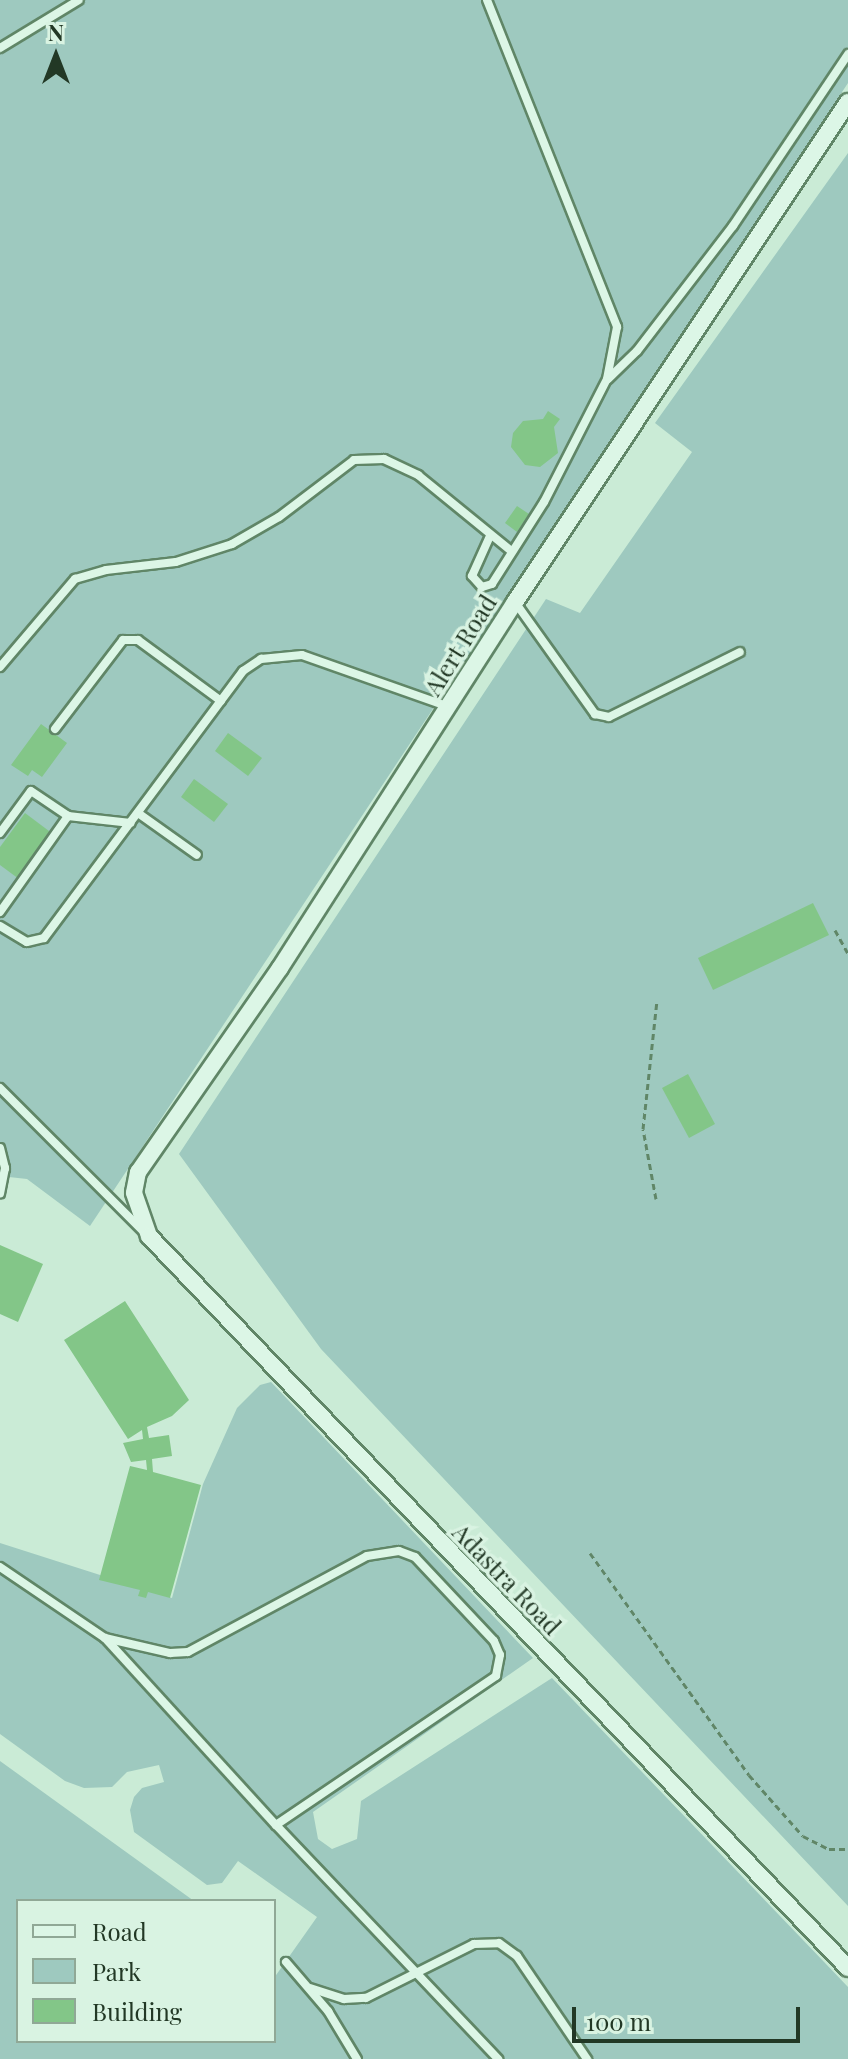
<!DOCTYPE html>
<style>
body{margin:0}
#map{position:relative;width:848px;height:2059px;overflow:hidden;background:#caebd6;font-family:"Playfair Display",serif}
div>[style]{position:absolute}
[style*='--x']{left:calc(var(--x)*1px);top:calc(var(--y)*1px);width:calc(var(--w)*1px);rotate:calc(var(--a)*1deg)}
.green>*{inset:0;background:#9ec9bf}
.building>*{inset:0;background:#83c688}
.path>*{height:3px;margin-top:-1.5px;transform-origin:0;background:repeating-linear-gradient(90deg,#608667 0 6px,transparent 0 10px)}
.roads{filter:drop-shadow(2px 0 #608667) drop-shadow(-2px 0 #608667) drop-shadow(0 2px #608667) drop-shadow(0 -2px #608667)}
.service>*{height:8px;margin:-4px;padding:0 4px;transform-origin:4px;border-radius:4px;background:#dcf6e6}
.minor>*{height:16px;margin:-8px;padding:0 8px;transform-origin:8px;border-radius:8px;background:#dcf6e6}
span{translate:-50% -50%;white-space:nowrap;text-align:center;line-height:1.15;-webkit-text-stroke:7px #d9f3e2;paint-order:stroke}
.street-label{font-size:24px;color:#223825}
.legend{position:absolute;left:16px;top:1899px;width:260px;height:144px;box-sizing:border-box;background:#d9f3e2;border:2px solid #90a896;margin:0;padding:10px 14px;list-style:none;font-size:24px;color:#223825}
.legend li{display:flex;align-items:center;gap:16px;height:40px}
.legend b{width:40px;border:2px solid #90a896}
.north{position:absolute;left:16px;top:16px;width:80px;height:80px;-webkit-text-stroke:6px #d9f3e2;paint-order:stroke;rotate:0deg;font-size:22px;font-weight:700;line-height:32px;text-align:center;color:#223825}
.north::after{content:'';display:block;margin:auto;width:28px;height:36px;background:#223825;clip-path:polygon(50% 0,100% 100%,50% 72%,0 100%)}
.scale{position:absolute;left:572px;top:2007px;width:228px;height:36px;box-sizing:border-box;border:4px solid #223825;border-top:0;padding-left:10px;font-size:24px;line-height:28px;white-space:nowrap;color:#223825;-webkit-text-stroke:6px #d9f3e2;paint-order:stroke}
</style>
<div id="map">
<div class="green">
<i style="clip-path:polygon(0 0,848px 0,848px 83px,90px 1226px,27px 1179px,0 1176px)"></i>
<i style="clip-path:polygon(848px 153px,848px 1906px,321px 1349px,179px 1154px,546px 599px,580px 613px,692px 452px,655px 423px)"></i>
<i style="clip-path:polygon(271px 1382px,533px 1658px,313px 1812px,318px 1839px,332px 1849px,357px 1839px,361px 1801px,552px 1678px,848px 1987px,848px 2059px,0 2059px,0 1761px,194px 1901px,18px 1901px,18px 2041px,274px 2041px,274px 1978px,317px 1917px,238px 1861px,222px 1883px,207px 1885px,134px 1832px,130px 1810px,134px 1797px,142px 1788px,164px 1782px,159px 1765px,127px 1772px,112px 1787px,84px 1788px,65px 1781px,0 1734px,0 1543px,172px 1598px,203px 1484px,237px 1408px,260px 1385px)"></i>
</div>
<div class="building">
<i style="clip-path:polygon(548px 411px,560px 419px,554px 427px,558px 453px,540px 467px,525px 465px,511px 447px,513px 433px,523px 421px,543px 419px)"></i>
<i style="clip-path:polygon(517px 506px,529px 514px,517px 532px,505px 523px)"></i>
<i style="clip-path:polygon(41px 724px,67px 743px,42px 777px,32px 770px,28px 776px,11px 765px)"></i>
<i style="clip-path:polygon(228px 733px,262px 758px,248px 776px,215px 751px)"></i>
<i style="clip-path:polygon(194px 779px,228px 804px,214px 822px,181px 797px)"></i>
<i style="clip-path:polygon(25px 813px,53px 834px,19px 879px,0 865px,0 847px)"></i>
<i style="clip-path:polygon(813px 903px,829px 935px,713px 990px,698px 958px)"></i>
<i style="clip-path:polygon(688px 1074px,715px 1124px,689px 1138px,662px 1088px)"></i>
<i style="clip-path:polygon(0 1245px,43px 1264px,18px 1322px,0 1314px)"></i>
<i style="clip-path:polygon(125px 1301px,189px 1400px,172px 1416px,147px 1427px,149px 1438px,169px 1435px,172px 1456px,152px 1459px,153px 1472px,201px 1485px,170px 1598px,148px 1592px,146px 1598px,138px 1596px,140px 1590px,99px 1580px,130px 1466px,147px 1470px,146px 1460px,131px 1462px,123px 1443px,143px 1439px,142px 1430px,128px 1439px,64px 1340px)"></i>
</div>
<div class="path">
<i style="--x:835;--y:930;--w:26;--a:61"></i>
<i style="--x:656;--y:1199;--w:71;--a:-100.5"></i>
<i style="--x:643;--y:1129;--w:130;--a:-83.8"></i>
<i style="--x:590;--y:1553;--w:273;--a:54.4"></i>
<i style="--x:749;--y:1775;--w:81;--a:48.5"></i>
<i style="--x:803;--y:1836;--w:29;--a:27"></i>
<i style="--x:829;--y:1849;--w:19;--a:0"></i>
</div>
<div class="roads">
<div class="service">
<i style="--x:487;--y:0;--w:352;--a:68.3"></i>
<i style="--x:617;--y:327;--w:53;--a:100.9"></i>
<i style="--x:607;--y:379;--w:138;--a:117.1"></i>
<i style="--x:544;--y:502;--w:97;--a:122.4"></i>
<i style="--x:492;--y:584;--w:10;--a:163"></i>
<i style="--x:482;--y:587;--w:15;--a:-132"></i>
<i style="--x:472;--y:576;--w:44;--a:-65.8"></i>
<i style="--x:0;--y:48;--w:92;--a:-31.3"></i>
<i style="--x:608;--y:379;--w:40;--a:-44"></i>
<i style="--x:637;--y:351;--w:158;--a:-52.5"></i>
<i style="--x:733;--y:226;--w:207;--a:-56.2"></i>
<i style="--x:515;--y:602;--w:138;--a:54.5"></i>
<i style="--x:595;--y:714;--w:14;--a:12"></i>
<i style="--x:609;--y:717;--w:146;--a:-26.4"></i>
<i style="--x:0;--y:667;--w:116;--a:-49.6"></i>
<i style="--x:75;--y:579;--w:32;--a:-16"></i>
<i style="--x:106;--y:570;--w:70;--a:-6.5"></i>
<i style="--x:176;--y:562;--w:59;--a:-17.8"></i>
<i style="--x:232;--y:544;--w:54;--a:-29.9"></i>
<i style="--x:279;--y:517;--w:94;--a:-37.2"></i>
<i style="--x:354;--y:460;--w:30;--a:-2"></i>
<i style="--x:384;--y:459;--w:38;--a:25"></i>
<i style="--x:418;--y:475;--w:119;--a:39.2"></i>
<i style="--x:55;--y:729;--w:112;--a:-52.6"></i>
<i style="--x:123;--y:640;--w:15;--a:0"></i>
<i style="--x:138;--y:640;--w:103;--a:36.3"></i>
<i style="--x:138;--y:813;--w:72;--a:35.4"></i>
<i style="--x:0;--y:833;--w:52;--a:-53.6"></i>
<i style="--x:31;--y:791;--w:45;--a:34"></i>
<i style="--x:68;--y:816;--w:63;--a:6.3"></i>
<i style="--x:0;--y:912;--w:118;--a:-54.7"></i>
<i style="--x:0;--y:926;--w:31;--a:31"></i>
<i style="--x:27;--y:942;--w:17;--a:-13"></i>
<i style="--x:44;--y:938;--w:333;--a:-53.3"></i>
<i style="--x:243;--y:671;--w:22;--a:-34"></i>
<i style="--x:261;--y:659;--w:41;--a:-5.6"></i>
<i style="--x:302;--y:655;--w:157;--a:19.4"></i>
<i style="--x:0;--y:1088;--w:201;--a:45"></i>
<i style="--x:0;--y:1148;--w:21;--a:76"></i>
<i style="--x:5;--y:1168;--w:26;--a:101"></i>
<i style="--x:0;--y:1567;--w:127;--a:34.1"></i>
<i style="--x:105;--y:1638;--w:67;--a:13"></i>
<i style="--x:170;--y:1653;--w:18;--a:-3"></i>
<i style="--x:188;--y:1652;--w:203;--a:-28.2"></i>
<i style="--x:367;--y:1556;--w:32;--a:-9"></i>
<i style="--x:399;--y:1551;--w:17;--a:21"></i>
<i style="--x:415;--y:1557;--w:115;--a:46.8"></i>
<i style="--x:494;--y:1641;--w:15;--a:67"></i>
<i style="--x:500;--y:1655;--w:21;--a:101"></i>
<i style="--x:496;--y:1676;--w:266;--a:145.9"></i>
<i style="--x:276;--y:1825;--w:323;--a:46.5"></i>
<i style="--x:105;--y:1638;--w:253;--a:47.6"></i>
<i style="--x:286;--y:1962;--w:65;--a:49.4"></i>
<i style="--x:328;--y:2011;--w:56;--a:58.9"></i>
<i style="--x:310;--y:1988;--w:36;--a:18"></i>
<i style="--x:344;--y:1999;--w:22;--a:-3"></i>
<i style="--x:366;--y:1998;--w:121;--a:-26.6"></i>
<i style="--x:474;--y:1944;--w:25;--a:-2"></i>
<i style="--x:499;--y:1943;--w:22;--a:36"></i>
<i style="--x:517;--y:1956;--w:125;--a:55.8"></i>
</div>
<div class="minor">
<i style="--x:848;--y:102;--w:601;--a:123.66"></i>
<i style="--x:515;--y:602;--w:435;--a:122.7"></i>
<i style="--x:280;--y:968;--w:249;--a:124.8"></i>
<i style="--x:138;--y:1172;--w:21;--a:101"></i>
<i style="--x:134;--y:1193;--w:46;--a:70.8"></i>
<i style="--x:149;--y:1236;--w:1012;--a:46.32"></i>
</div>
</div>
<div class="street-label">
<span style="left:460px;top:645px;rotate:-58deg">Alert Road</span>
<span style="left:507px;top:1579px;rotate:46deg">Adastra Road</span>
</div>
<ul class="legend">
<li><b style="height:10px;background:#dcf6e6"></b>Road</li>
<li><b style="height:22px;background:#9ec9bf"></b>Park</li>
<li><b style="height:22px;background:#83c688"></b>Building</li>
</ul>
<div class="north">N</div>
<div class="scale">100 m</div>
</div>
